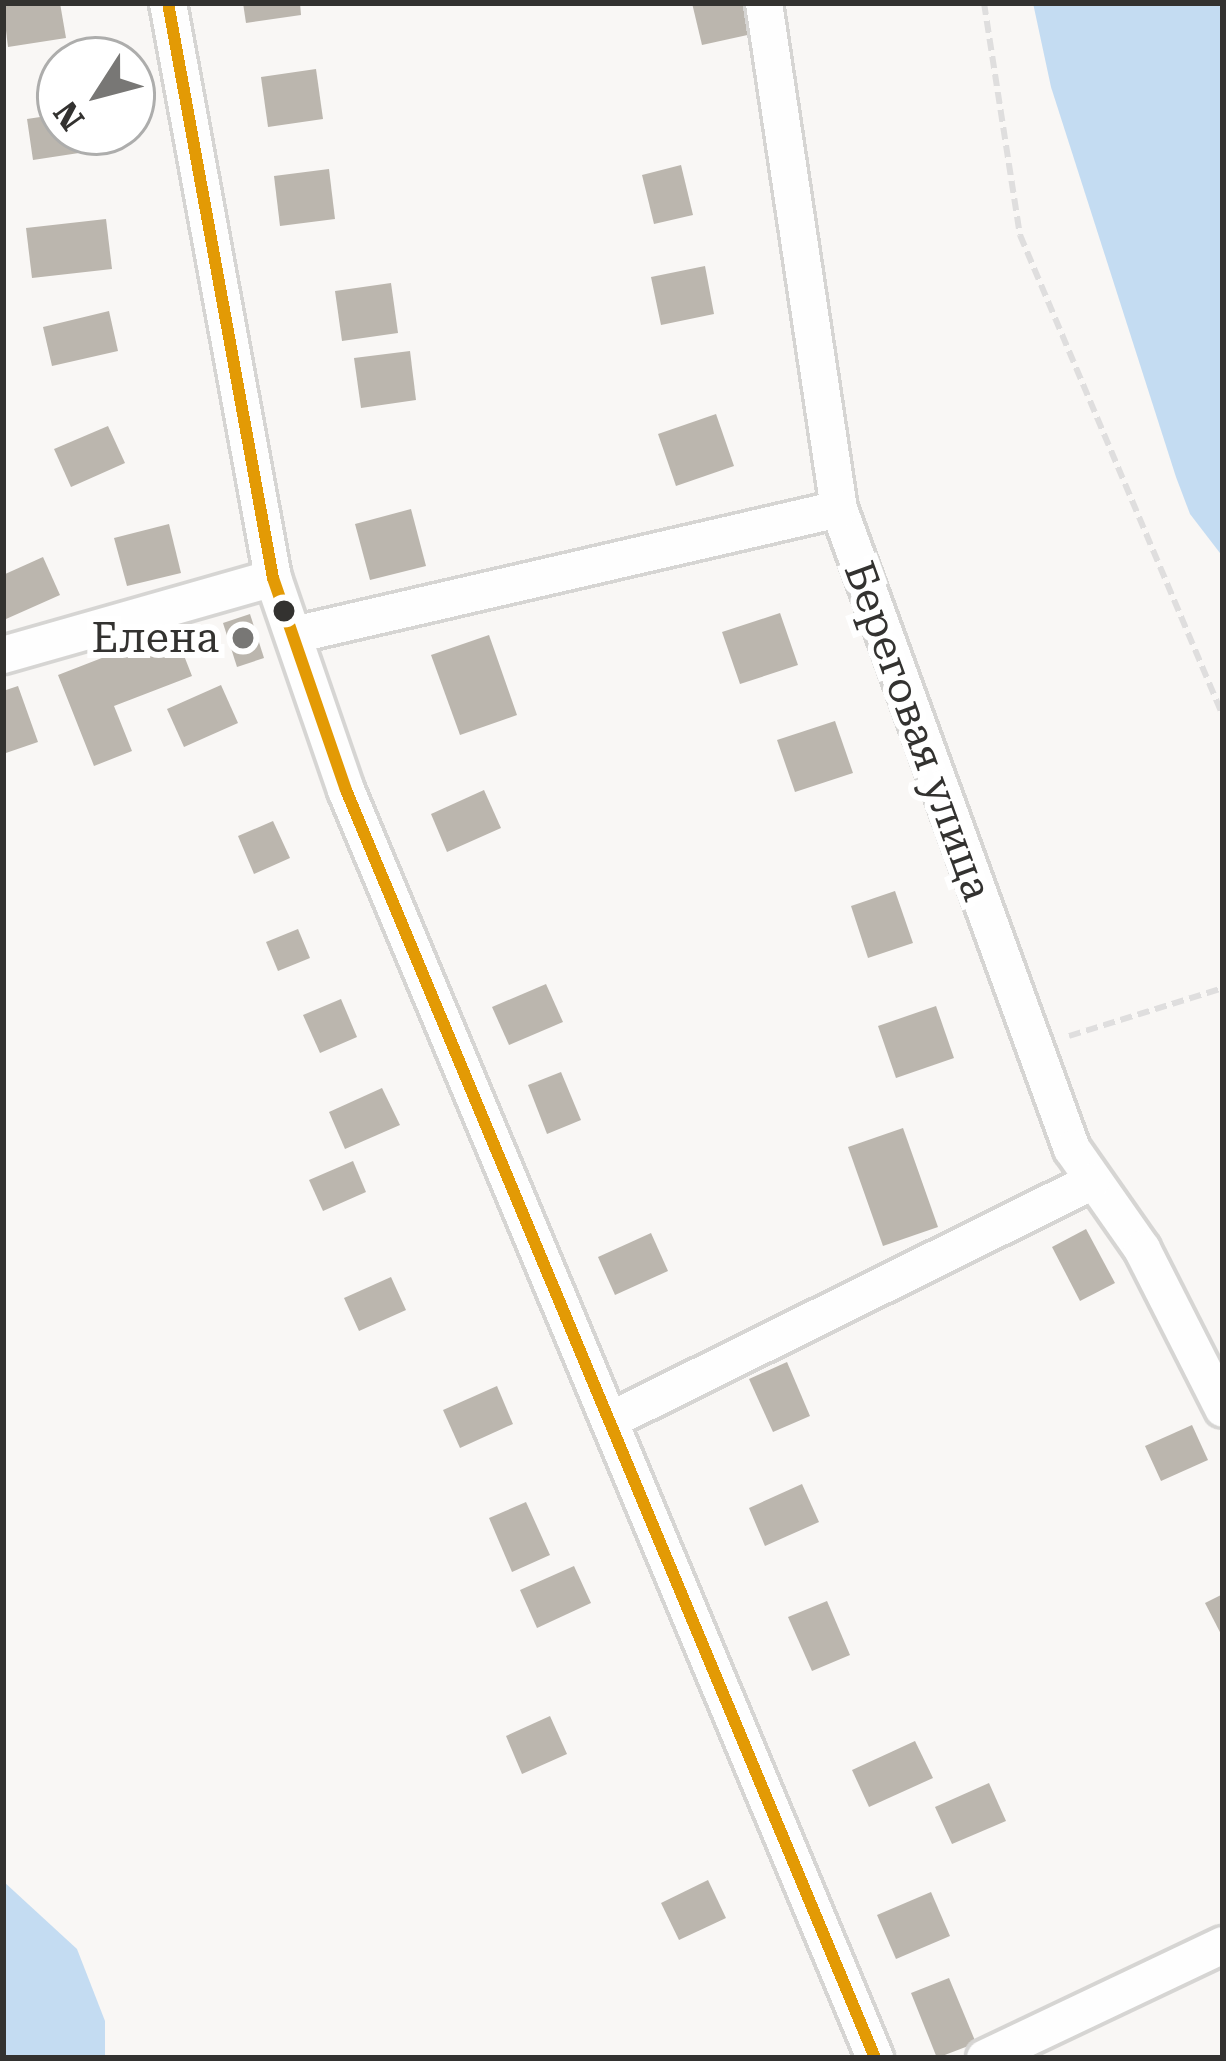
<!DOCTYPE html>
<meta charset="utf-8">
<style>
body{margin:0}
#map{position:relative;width:1226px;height:2061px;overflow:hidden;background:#f9f7f5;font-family:"Roboto Serif",serif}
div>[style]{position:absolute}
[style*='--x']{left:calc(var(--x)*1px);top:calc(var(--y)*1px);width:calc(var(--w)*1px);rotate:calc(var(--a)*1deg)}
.water>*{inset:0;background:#c4dcf2}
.building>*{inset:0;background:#bbb6ae}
.path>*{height:6px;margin-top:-3px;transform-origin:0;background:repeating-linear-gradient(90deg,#dfdede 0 12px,transparent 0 18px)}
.roads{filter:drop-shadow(3px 0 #d6d5d3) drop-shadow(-3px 0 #d6d5d3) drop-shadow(0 3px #d6d5d3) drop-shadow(0 -3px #d6d5d3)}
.minor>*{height:36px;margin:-18px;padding:0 18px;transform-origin:18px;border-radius:18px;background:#fefefe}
.bus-1>*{height:12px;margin:-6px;padding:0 6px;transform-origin:6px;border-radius:6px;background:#e39a05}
.dots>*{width:33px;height:33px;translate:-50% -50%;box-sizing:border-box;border:6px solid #fff;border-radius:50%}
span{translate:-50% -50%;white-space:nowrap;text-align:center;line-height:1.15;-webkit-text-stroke:12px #fff;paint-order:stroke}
.poi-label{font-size:42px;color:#333230}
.right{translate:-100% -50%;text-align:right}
.street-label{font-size:42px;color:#333230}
.frame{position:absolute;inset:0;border:6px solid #333230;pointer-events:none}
.north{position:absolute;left:36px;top:36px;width:120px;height:120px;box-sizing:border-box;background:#fff;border:3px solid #adadac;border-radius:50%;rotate:234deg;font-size:33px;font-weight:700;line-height:48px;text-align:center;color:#333230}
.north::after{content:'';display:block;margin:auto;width:42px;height:54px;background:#787775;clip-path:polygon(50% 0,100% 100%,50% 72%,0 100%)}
</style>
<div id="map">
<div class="water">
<i style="clip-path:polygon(1033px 3px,1223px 3px,1223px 557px,1190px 514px,1176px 477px,1051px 87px)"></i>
<i style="clip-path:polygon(3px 1881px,77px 1949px,105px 2021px,105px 2058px,3px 2058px)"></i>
</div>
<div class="building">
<i style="clip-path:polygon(60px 3px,66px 38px,8px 47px,3px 6px)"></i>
<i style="clip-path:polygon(243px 3px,300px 3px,301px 15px,246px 23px)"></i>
<i style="clip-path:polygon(692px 3px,744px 3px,752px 34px,702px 45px)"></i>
<i style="clip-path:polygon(316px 69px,323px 119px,268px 127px,261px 77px)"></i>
<i style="clip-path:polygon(60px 114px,60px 132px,89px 132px,92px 151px,33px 160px,27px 119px)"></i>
<i style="clip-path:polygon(681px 165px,693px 215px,654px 224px,642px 175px)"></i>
<i style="clip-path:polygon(329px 169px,335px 219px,280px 226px,274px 176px)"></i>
<i style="clip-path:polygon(106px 219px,112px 269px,32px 278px,26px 228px)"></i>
<i style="clip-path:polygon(705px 266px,714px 314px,661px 325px,651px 277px)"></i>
<i style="clip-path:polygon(391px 283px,398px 333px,342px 341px,335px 291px)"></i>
<i style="clip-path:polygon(109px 311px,118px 351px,52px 366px,43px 327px)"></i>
<i style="clip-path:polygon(410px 351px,416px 400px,361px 408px,354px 358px)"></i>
<i style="clip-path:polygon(716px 414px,734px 466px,676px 486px,658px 434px)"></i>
<i style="clip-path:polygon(108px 426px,125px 463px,71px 487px,54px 449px)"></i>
<i style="clip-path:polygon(411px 509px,426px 566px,370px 580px,355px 524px)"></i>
<i style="clip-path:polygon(169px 524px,181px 573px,127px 586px,114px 538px)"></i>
<i style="clip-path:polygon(43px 557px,60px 595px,6px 619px,3px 575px)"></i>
<i style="clip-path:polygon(780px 613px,798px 665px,740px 684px,722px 632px)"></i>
<i style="clip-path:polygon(250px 614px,264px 658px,237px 667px,223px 623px)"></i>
<i style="clip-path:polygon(174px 630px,192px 676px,114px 706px,132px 751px,94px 766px,58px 675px)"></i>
<i style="clip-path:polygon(489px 635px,517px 715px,460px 735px,431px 655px)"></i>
<i style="clip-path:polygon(221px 685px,238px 723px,184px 747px,167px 709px)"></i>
<i style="clip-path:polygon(18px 686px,38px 742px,3px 754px,3px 691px)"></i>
<i style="clip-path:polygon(835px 721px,853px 773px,795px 792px,777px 740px)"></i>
<i style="clip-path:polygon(484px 790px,501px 828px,447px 852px,431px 814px)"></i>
<i style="clip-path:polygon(273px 821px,290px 858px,254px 874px,238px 836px)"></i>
<i style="clip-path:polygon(895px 891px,913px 943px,868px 958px,851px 906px)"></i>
<i style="clip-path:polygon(298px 929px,310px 958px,278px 971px,266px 942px)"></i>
<i style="clip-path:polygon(546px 984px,563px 1022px,509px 1045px,492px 1007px)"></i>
<i style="clip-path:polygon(341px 999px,357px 1037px,320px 1053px,303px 1015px)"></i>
<i style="clip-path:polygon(936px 1006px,954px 1058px,896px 1078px,878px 1026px)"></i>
<i style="clip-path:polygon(561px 1072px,581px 1120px,547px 1134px,528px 1085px)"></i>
<i style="clip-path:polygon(382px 1088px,400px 1125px,345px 1149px,329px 1112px)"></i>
<i style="clip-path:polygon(903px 1128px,938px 1227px,883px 1246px,848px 1147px)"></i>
<i style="clip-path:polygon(353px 1161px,366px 1192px,323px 1211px,309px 1180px)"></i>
<i style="clip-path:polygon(1086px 1229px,1115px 1283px,1080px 1301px,1052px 1247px)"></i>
<i style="clip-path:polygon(651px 1233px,668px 1271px,615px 1295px,598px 1257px)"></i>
<i style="clip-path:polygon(391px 1277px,406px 1310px,359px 1331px,344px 1298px)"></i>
<i style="clip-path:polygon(787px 1362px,810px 1416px,773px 1432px,749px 1379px)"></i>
<i style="clip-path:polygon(497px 1386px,513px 1424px,460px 1448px,443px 1410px)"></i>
<i style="clip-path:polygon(1192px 1425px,1208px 1460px,1161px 1481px,1145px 1446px)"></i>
<i style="clip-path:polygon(802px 1484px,819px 1522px,765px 1546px,749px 1508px)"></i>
<i style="clip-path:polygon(526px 1502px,550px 1555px,512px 1572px,489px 1518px)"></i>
<i style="clip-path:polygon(574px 1566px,591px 1603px,537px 1628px,520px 1590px)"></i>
<i style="clip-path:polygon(1223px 1594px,1223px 1638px,1205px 1603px)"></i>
<i style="clip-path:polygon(827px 1601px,850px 1655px,812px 1671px,788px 1617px)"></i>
<i style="clip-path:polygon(550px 1716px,567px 1754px,522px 1774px,506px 1736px)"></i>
<i style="clip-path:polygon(915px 1741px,933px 1778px,869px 1807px,852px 1770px)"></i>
<i style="clip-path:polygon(989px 1783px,1006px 1821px,952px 1844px,935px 1807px)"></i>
<i style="clip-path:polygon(708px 1880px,726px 1918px,679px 1940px,661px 1903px)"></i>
<i style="clip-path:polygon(931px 1892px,950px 1936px,896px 1959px,877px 1915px)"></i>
<i style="clip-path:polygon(949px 1978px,976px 2043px,937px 2058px,911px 1993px)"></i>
</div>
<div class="path">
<i style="--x:984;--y:3;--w:235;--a:81.2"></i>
<i style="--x:1020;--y:235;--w:522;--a:67.12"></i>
<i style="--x:1069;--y:1036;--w:161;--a:-17.3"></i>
</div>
<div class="roads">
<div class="minor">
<i style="--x:168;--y:3;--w:585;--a:79.65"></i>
<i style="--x:273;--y:578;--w:224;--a:71"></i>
<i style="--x:346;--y:790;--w:1374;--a:67.35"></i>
<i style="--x:764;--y:3;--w:512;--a:81.57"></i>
<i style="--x:839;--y:509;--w:681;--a:70"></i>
<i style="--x:1072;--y:1149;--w:122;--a:55"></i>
<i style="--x:1142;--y:1249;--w:179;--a:63.1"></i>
<i style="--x:294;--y:635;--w:559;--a:-13.02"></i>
<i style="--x:3;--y:655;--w:281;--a:-15.9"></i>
<i style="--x:611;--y:1420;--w:536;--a:-26.37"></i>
<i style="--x:985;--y:2058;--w:263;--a:-25.4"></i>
</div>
</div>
<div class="bus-1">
<i style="--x:168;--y:3;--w:585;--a:79.65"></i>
<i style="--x:273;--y:578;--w:224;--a:71"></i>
<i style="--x:346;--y:790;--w:1374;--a:67.35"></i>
</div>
<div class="dots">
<i style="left:284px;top:611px;background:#333230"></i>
<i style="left:243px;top:638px;background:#787775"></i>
</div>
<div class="poi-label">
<span class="right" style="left:219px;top:638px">Елена</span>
</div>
<div class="street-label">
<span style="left:918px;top:731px;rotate:70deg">Береговая улица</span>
</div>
<div class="frame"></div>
<div class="north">N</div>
</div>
